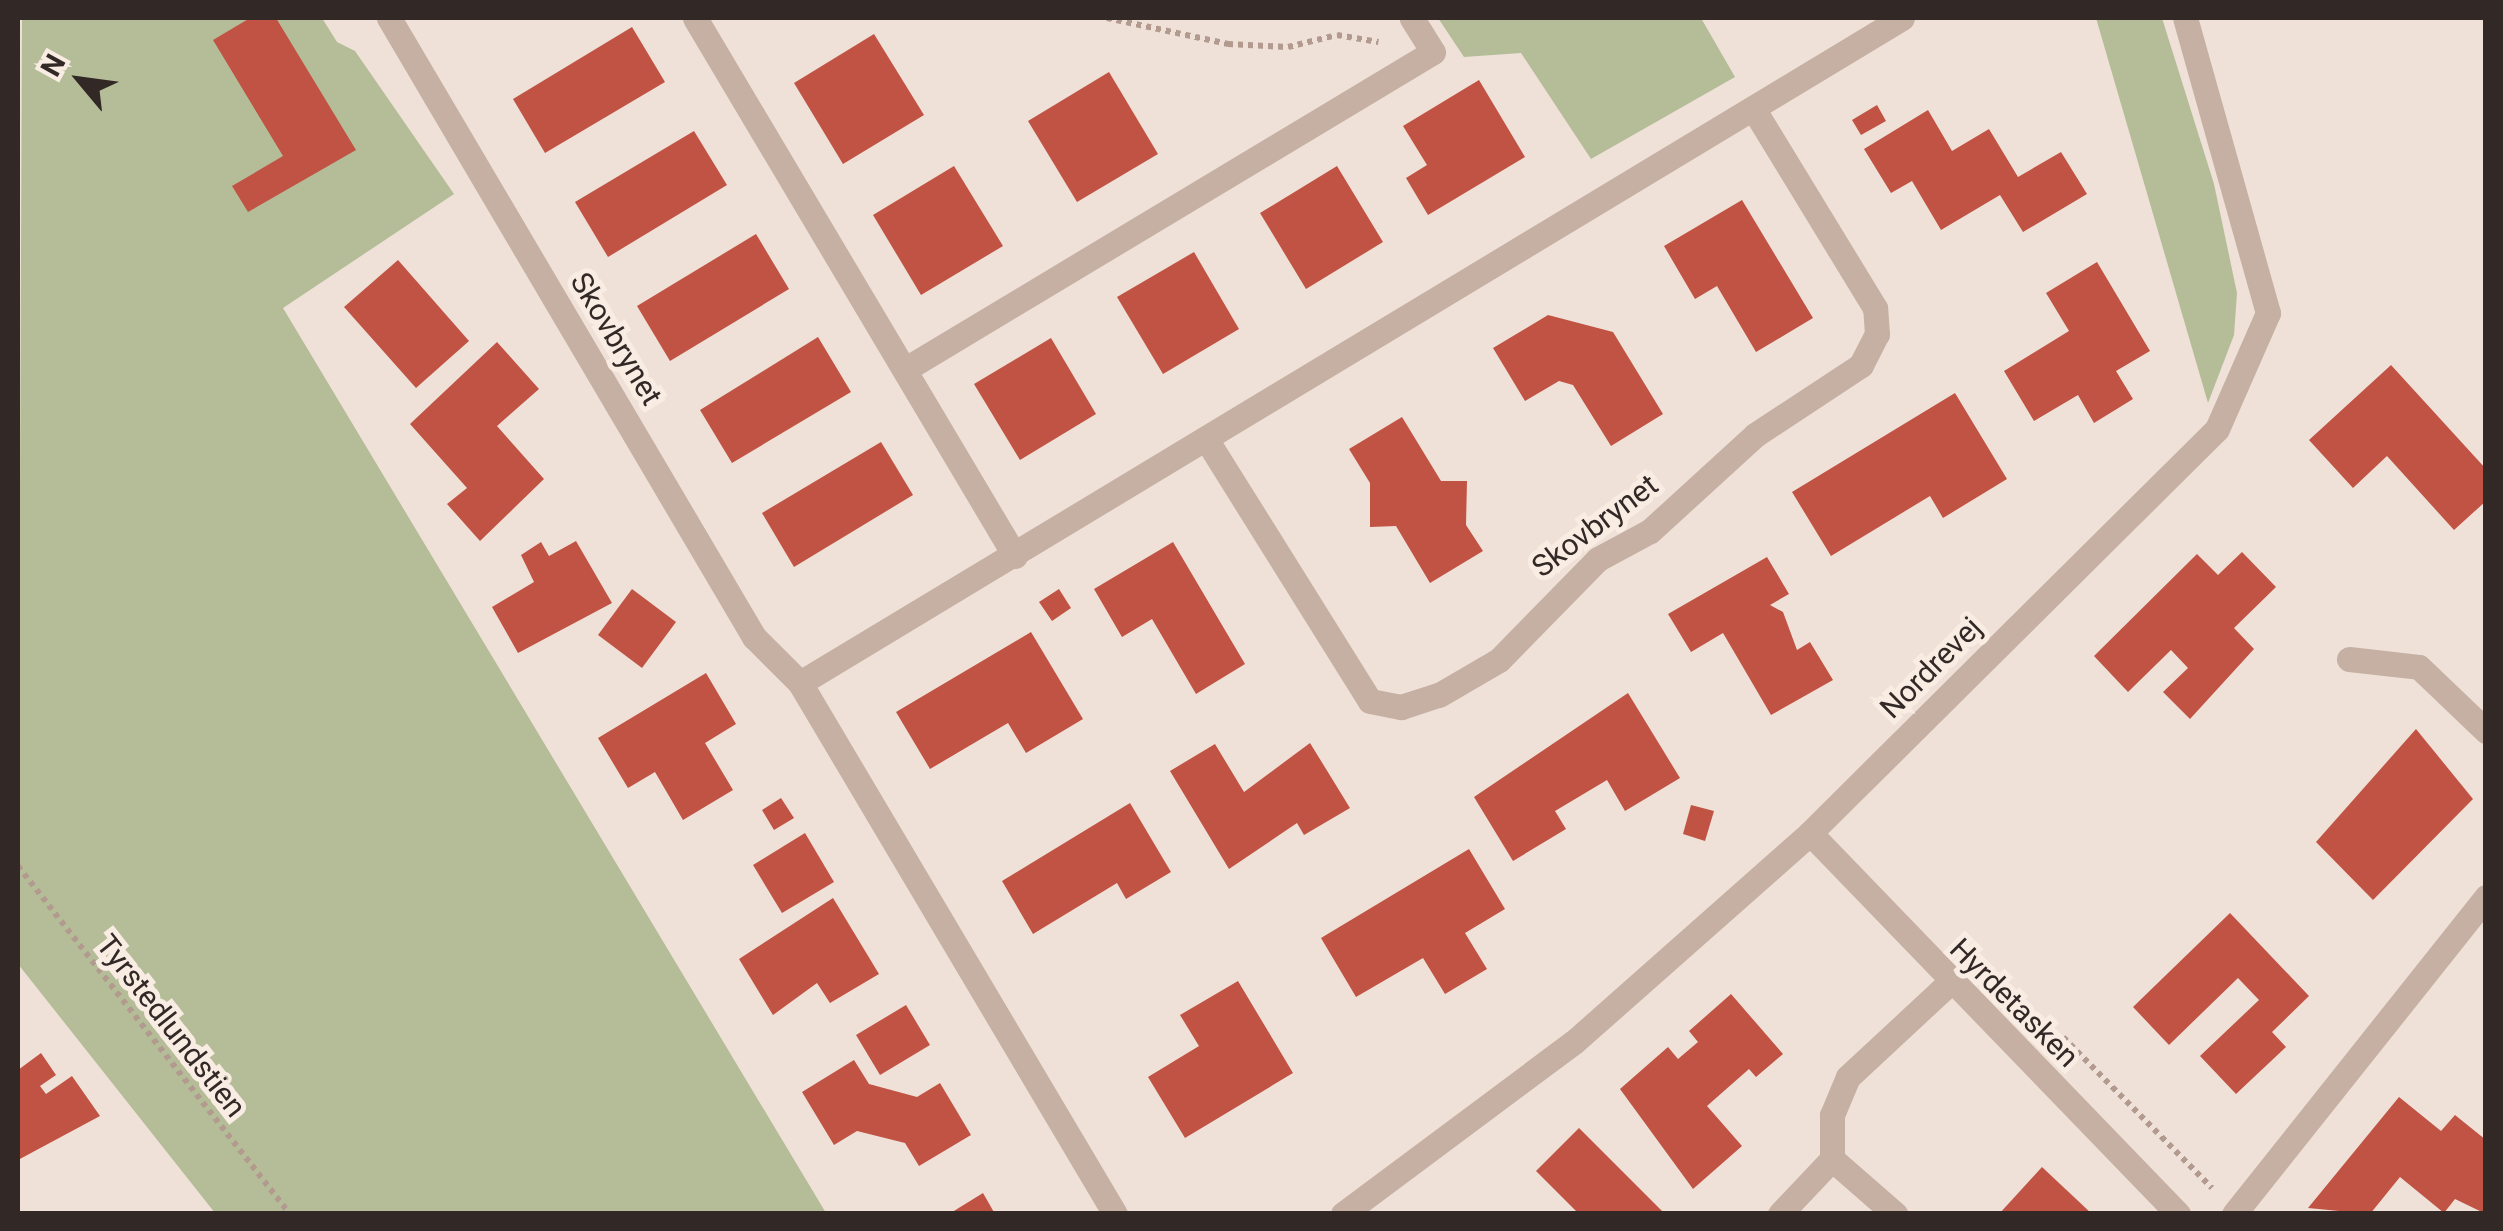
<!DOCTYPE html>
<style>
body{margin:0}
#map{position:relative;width:2503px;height:1231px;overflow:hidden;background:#efe1d7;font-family:Roboto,sans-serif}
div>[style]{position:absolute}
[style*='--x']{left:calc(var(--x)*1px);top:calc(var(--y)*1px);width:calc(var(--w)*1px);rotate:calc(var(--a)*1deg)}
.green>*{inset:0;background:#b5bd98}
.building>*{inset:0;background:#c05344}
.path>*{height:6px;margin-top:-3px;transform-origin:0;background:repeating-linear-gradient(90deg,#b29a8f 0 5px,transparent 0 10px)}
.minor>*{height:25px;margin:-12.5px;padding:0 12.5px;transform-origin:12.5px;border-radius:12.5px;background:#c6b0a4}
span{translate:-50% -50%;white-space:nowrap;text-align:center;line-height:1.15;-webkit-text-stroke:10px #f8ece3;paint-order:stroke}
.street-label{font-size:30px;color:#322825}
.frame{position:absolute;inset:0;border:20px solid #322825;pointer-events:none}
.north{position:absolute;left:30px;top:30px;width:100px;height:100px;-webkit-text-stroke:8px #f8ece3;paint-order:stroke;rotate:299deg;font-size:28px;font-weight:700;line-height:40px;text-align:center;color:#322825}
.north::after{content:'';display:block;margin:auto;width:35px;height:45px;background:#322825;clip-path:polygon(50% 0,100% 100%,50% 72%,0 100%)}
</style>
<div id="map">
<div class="green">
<i style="clip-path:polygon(22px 18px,322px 18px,337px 42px,355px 51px,454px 194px,283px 308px,826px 1213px,215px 1213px,18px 964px)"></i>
<i style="clip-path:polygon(1438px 18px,1701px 18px,1735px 77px,1591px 159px,1521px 53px,1464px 57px)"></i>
<i style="clip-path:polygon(2096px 18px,2162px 18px,2214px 184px,2237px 293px,2234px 335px,2208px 403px)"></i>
</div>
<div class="building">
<i style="clip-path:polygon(250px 18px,276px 18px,356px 150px,248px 212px,232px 186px,283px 156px,213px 40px)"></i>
<i style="clip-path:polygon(632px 27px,665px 82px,545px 153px,513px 99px)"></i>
<i style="clip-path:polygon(874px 34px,924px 115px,843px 164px,794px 83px)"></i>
<i style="clip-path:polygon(1109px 72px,1158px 154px,1077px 202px,1028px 121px)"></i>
<i style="clip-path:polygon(1479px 80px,1525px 157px,1428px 215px,1406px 178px,1427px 165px,1403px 126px)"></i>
<i style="clip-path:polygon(1877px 105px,1886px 121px,1861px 135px,1852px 120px)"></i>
<i style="clip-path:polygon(1928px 110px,1952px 151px,1989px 129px,2018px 177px,2061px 152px,2087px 194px,2023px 232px,2000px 195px,1941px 230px,1912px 181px,1891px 193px,1864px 149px)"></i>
<i style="clip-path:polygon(694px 131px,727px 185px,608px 257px,575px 202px)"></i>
<i style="clip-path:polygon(954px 166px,1003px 246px,921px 295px,873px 215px)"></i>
<i style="clip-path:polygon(1337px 166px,1383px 242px,1306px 289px,1260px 213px)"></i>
<i style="clip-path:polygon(1742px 200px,1813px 318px,1756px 352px,1717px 286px,1695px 299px,1664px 246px)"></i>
<i style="clip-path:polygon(756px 234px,789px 289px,670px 361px,637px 306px)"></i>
<i style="clip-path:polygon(1194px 252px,1239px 329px,1163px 374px,1117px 297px)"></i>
<i style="clip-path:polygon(398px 260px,469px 341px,416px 388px,344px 307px)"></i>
<i style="clip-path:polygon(2097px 262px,2150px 351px,2116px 371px,2133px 399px,2094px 423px,2078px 395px,2034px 421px,2004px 371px,2069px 331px,2046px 293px)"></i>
<i style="clip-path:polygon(1548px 315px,1613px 332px,1663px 414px,1611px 446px,1573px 385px,1559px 381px,1525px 401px,1493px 348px)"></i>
<i style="clip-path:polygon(818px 337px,851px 392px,732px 463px,700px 410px)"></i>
<i style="clip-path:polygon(1051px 338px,1096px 414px,1020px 460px,974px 384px)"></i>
<i style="clip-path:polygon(497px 342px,539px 389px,497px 426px,544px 479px,480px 541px,447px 504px,467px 488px,410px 424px)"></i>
<i style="clip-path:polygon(2391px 365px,2486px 469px,2486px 501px,2454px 530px,2387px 456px,2353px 488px,2309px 440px)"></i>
<i style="clip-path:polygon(1955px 393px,2007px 479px,1943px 518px,1930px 496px,1831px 556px,1792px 492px)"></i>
<i style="clip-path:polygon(1402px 417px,1441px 481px,1467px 481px,1466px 525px,1483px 551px,1430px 583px,1396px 526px,1370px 527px,1370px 483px,1349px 449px)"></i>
<i style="clip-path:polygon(881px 442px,913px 495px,794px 567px,762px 513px)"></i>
<i style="clip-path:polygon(576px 541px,612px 603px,518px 653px,492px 607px,534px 582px,521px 555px,541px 542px,549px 556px)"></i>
<i style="clip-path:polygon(1173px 542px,1245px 664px,1196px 694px,1152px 619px,1122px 637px,1094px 589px)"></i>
<i style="clip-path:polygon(2242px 552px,2276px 587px,2234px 628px,2254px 649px,2190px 719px,2163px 692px,2188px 668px,2171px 650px,2128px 692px,2094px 656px,2197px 554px,2218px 575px)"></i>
<i style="clip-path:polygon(1767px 557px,1789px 594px,1770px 605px,1783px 612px,1797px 650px,1810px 642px,1833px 680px,1771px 715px,1723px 633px,1691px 652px,1668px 614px)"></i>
<i style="clip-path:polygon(632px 589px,676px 622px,642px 668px,598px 635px)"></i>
<i style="clip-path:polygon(1059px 589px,1071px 608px,1052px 621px,1039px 602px)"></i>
<i style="clip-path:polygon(1031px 632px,1083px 719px,1026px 753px,1008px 723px,930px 769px,896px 712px)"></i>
<i style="clip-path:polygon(706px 673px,736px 724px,705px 743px,733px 790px,683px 820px,655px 772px,628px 788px,598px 738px)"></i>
<i style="clip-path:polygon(1628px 693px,1680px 778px,1625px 811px,1607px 780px,1555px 811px,1566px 829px,1513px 861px,1474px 797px)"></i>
<i style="clip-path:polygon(2416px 729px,2473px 799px,2373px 900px,2316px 842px)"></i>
<i style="clip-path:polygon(1310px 743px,1350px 808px,1304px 835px,1297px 823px,1229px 869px,1170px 771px,1215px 744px,1244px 792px)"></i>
<i style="clip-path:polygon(781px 798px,794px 818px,774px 830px,762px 810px)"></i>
<i style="clip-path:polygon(1130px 803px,1171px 872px,1126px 899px,1117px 883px,1033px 934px,1002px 881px)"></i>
<i style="clip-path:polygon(1691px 805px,1714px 811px,1705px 841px,1683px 834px)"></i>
<i style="clip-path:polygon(805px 833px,834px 882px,782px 913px,753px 865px)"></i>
<i style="clip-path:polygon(1469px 849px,1505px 909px,1465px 933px,1487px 969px,1445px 994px,1423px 958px,1356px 997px,1321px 938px)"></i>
<i style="clip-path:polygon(833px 898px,879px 974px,830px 1003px,817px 983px,773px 1015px,739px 959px)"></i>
<i style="clip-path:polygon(2230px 913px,2309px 996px,2272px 1032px,2286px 1047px,2236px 1094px,2200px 1056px,2259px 1000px,2238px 978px,2169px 1045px,2133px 1007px)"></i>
<i style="clip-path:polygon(1238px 981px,1293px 1073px,1185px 1138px,1148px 1077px,1199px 1046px,1180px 1015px)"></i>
<i style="clip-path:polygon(1731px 994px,1783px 1054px,1756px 1077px,1749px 1069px,1707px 1106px,1742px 1146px,1693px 1189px,1620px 1089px,1668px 1047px,1678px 1059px,1698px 1042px,1689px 1031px)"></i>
<i style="clip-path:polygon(906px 1005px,930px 1045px,880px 1075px,856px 1035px)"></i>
<i style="clip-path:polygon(41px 1053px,56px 1075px,40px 1086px,46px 1094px,72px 1076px,100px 1116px,18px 1160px,18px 1070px)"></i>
<i style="clip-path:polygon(854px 1060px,869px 1084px,917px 1097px,940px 1083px,971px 1135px,919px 1166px,905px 1143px,857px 1131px,834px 1145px,802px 1092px)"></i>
<i style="clip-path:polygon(2399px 1097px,2441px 1131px,2455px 1115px,2486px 1140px,2486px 1214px,2455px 1199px,2444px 1213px,2400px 1177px,2370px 1214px,2308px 1208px)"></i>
<i style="clip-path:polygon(1579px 1128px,1665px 1214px,1579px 1214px,1536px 1171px)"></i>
<i style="clip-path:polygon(2042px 1167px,2092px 1214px,1999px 1214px)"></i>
<i style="clip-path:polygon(983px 1193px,995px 1214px,949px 1214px)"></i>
</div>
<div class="path">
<i style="--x:1107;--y:18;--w:124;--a:12.1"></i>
<i style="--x:1228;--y:44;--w:60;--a:2.9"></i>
<i style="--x:1288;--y:47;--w:50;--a:-13.8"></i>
<i style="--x:1337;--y:35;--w:42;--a:9.7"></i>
<i style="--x:18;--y:866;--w:442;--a:52"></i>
<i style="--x:2063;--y:1037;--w:212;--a:45.4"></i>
</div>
<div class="minor">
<i style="--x:389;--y:18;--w:719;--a:59.47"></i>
<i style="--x:754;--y:637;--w:65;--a:45"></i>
<i style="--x:800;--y:683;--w:617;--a:59.32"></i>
<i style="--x:695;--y:18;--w:626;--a:59.26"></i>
<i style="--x:909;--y:367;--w:611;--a:-31.01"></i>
<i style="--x:1433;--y:52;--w:40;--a:-122"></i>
<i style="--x:1208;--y:442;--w:305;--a:58"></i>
<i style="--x:1370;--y:701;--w:32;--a:11"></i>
<i style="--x:1401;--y:707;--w:40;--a:-18"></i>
<i style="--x:1439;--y:695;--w:69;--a:-30.3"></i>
<i style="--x:1499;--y:660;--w:141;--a:-45.6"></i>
<i style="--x:1598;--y:559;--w:59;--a:-28.3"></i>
<i style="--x:1650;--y:531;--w:142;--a:-42.4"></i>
<i style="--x:1755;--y:435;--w:127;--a:-33.4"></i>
<i style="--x:1861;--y:365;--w:35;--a:-63"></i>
<i style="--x:1877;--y:334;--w:26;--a:-94"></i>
<i style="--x:1875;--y:308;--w:234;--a:-121.4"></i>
<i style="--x:2349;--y:659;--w:70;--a:6.5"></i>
<i style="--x:2419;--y:667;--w:93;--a:43.7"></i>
<i style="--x:800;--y:683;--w:1287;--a:-31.11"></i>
<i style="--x:1810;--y:833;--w:530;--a:45.99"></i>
<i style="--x:1832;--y:1159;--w:84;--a:41.1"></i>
<i style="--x:1343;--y:1214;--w:288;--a:-36.7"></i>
<i style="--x:1574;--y:1042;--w:315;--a:-41.5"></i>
<i style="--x:1810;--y:833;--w:573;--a:-44.79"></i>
<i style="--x:2217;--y:429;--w:127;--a:-66.3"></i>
<i style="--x:2268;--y:313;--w:306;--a:-105.7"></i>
<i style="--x:1780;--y:1214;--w:76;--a:-46.6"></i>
<i style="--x:1832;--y:1159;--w:44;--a:-90"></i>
<i style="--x:1832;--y:1115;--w:41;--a:-67.2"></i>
<i style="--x:1848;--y:1077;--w:137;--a:-42.9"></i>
<i style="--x:2234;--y:1214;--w:405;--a:-51.5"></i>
</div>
<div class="street-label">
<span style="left:616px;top:339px;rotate:59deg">Skovbrynet</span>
<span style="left:1595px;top:526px;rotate:-37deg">Skovbrynet</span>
<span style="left:1931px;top:668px;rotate:-45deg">Nordrevej</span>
<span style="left:2014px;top:1003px;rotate:45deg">Hyrdetasken</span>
<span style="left:171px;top:1026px;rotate:52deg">Tyrstedlundstien</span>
</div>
<div class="frame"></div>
<div class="north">N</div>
</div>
